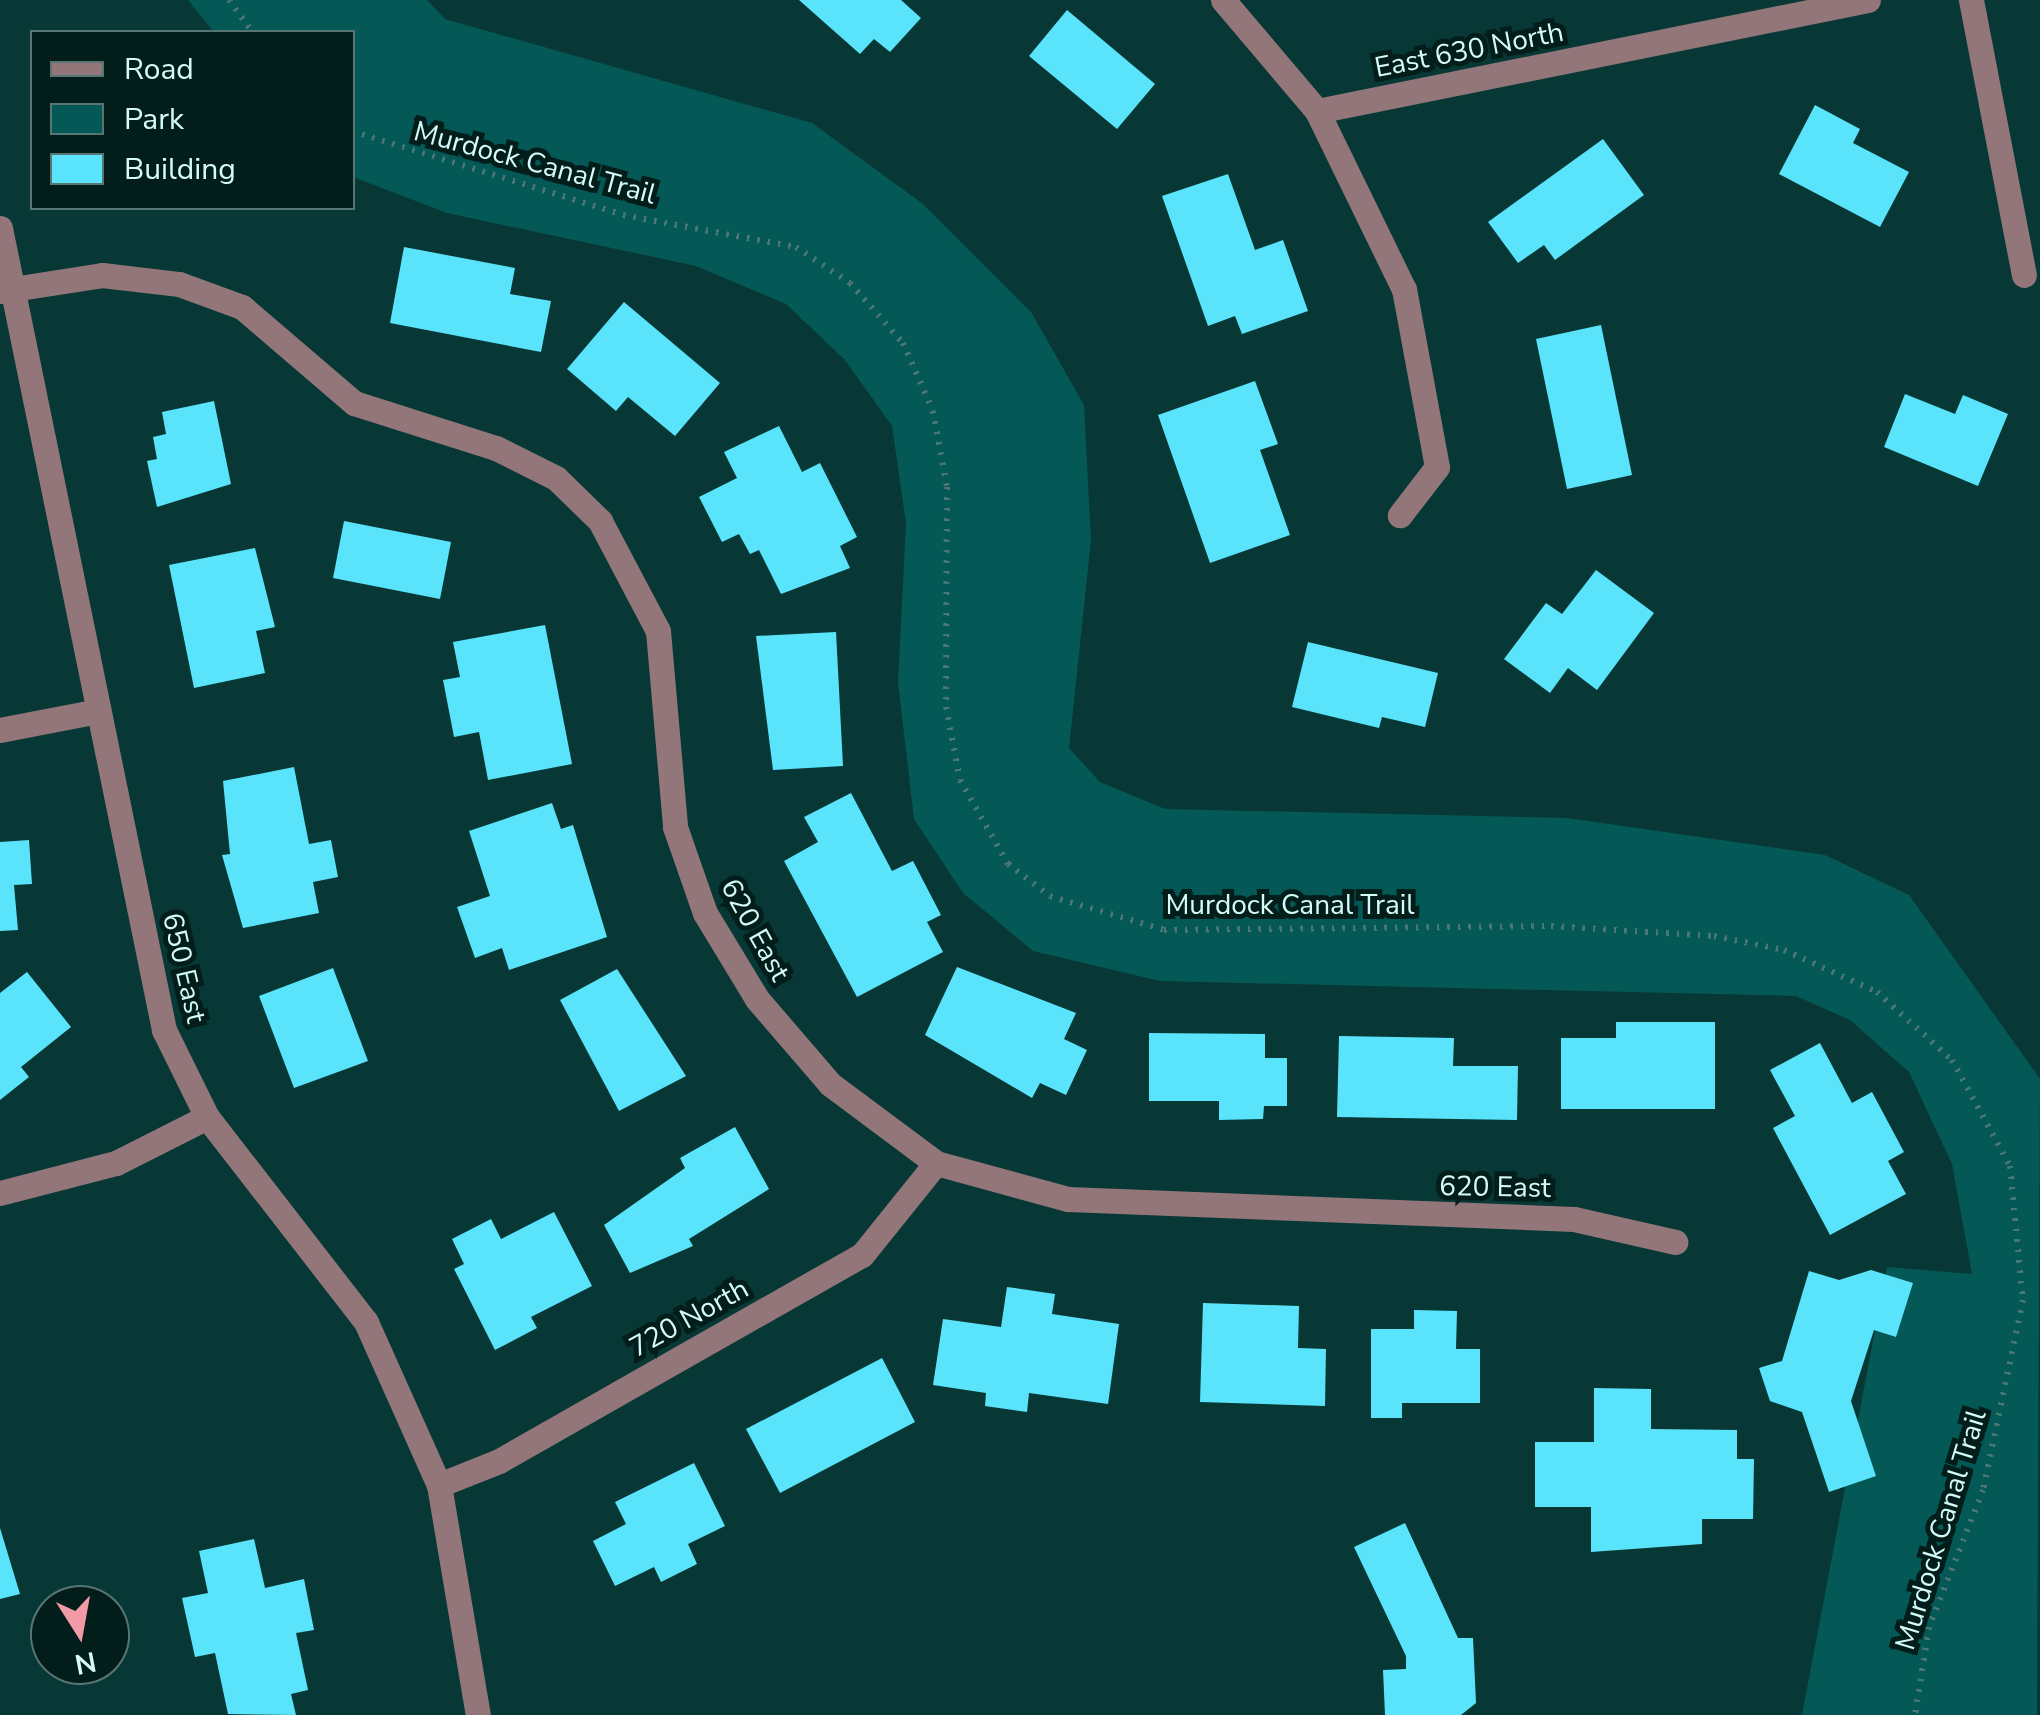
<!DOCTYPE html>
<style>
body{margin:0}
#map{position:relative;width:2040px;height:1715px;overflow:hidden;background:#083835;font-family:"Nunito Sans",sans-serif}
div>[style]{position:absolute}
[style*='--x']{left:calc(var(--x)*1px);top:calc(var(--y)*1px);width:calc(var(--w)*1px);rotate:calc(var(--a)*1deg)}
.green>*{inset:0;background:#045855}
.building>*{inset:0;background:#5ae4fb}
.path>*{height:6px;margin-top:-3px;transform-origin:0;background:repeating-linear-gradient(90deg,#4a7774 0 2.5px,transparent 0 10.5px)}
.minor>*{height:25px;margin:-12.5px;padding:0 12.5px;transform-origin:12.5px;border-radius:12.5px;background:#937679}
span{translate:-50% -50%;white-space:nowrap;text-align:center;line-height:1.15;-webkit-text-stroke:10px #031d1b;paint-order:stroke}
.street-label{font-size:28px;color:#d4fbf7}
.legend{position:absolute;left:30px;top:30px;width:325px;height:180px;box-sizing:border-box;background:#031d1b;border:2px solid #577673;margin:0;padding:12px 18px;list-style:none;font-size:30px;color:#d4fbf7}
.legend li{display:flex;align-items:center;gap:20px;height:50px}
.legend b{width:50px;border:2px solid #577673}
.north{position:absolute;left:30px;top:1585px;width:100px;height:100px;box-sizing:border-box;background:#031d1b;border:2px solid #577673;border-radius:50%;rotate:169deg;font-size:28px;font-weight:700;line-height:40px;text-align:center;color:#d4fbf7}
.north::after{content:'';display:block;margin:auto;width:35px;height:45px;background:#f39aa7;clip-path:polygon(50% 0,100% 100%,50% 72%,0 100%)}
</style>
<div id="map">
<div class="green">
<i style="clip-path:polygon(188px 0,427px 0,445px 19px,812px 123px,923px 204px,1031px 312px,1084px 405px,1091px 540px,1069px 748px,1100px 782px,1165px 809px,1567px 818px,1825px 855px,1909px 895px,2040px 1079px,2037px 1715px,1802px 1715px,1887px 1267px,1972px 1274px,1952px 1164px,1909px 1072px,1850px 1020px,1796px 996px,1160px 981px,1033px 951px,963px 893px,914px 819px,898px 682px,906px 523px,892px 426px,845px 360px,786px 304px,696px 266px,447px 213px,353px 177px,352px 32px,214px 32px)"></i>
</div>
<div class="building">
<i style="clip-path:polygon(799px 0,901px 0,921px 18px,890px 52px,874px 39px,860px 54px)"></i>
<i style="clip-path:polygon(1067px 10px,1155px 84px,1117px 129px,1029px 56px)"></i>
<i style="clip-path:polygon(1815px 105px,1860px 129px,1853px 143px,1909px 172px,1880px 227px,1779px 174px)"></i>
<i style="clip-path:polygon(1603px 139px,1644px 195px,1555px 260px,1544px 245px,1518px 263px,1488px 222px)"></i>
<i style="clip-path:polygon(1228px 174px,1255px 250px,1283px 240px,1308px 311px,1242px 334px,1235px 316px,1208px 326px,1162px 196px)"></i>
<i style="clip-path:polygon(404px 247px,515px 268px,510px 294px,551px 301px,541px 352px,390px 323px)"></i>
<i style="clip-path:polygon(624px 302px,720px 383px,675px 436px,628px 397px,616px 411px,567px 369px)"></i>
<i style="clip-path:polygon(1601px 325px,1632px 475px,1567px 489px,1536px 339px)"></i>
<i style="clip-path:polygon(1255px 381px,1278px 444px,1260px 450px,1290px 535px,1210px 563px,1158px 415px)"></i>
<i style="clip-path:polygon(1905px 394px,1955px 414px,1963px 395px,2008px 414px,1978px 486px,1884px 447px)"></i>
<i style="clip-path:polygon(214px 401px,231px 484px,157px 507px,147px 461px,157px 459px,153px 437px,166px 434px,162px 412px)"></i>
<i style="clip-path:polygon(779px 426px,802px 472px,820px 463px,857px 537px,840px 546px,850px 568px,781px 594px,759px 550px,750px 554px,739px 534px,722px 542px,699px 497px,737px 478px,724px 452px)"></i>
<i style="clip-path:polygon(344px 521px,451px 542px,440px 599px,333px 578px)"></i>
<i style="clip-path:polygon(255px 548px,275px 627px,256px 631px,265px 673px,194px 688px,169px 565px)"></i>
<i style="clip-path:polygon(1596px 570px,1654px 613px,1597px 690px,1568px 668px,1550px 693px,1504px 659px,1546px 603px,1562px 614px)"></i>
<i style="clip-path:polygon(545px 625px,572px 764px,488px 780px,479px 732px,454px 737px,443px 680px,460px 677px,453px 642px)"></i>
<i style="clip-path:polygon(836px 632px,843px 766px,773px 770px,756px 636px)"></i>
<i style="clip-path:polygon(1308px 642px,1438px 673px,1425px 727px,1382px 717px,1379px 728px,1292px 707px)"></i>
<i style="clip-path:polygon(294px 767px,309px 844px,331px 840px,338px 877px,313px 882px,319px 913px,243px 928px,222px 855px,230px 854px,223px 781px)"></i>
<i style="clip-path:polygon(851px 793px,892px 871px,913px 861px,941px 915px,927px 922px,943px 952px,857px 997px,784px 861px,818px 842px,804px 817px)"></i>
<i style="clip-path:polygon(552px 803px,561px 829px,573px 825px,607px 937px,509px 970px,502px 948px,475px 958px,457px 907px,490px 896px,469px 831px)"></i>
<i style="clip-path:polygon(29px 840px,32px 884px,14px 885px,18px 930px,0 931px,0 842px)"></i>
<i style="clip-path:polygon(957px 967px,1076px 1013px,1064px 1039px,1087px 1050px,1066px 1095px,1040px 1083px,1032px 1098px,925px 1035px)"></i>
<i style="clip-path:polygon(333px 968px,368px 1061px,294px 1088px,259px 996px)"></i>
<i style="clip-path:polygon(617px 969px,686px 1076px,619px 1111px,560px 1000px)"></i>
<i style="clip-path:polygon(27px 972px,71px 1027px,21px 1067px,29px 1077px,0 1100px,0 993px)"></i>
<i style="clip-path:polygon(1616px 1022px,1715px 1022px,1715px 1109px,1561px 1109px,1561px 1038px,1616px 1038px)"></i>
<i style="clip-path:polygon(1149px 1033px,1265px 1034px,1265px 1058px,1287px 1058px,1287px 1106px,1264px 1106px,1263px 1119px,1219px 1120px,1219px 1101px,1149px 1101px)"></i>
<i style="clip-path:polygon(1339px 1036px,1454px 1038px,1453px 1066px,1518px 1066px,1517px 1120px,1337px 1117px)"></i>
<i style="clip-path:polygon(1820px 1043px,1852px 1103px,1872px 1092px,1904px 1152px,1888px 1161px,1906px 1194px,1830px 1235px,1773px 1128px,1795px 1116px,1770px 1070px)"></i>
<i style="clip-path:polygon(735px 1127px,769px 1189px,689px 1239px,693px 1246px,630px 1273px,604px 1225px,685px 1168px,680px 1158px)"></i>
<i style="clip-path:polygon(554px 1212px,592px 1286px,531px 1317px,537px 1328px,495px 1350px,454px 1269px,464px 1264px,452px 1239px,491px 1219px,501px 1239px)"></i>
<i style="clip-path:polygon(1871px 1270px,1913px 1283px,1896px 1337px,1874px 1330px,1851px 1401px,1876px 1476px,1829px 1492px,1802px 1412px,1770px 1401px,1759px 1368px,1782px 1361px,1809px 1271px,1839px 1280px)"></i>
<i style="clip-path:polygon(1007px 1287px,1055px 1294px,1052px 1314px,1119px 1324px,1108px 1404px,1029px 1393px,1027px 1412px,985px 1406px,986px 1393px,933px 1385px,943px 1319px,1001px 1327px)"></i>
<i style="clip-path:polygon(1203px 1303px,1299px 1306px,1298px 1348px,1326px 1349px,1325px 1406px,1200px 1402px)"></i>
<i style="clip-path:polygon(1414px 1310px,1457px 1311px,1456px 1349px,1480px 1349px,1480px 1403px,1402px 1403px,1402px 1418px,1371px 1418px,1371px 1329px,1414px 1329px)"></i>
<i style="clip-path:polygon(882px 1358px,915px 1422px,780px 1493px,746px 1429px)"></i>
<i style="clip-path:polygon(1594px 1388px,1651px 1389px,1651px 1429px,1737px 1430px,1737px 1459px,1754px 1459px,1753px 1519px,1702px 1519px,1702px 1544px,1591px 1552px,1591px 1507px,1535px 1507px,1535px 1442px,1594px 1442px)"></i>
<i style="clip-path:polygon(694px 1463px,725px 1526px,688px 1544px,697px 1564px,661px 1582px,654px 1567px,615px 1586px,593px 1541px,626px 1524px,615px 1502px)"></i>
<i style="clip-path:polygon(1405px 1523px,1458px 1638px,1473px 1638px,1476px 1703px,1461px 1715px,1385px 1715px,1383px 1670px,1406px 1669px,1406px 1656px,1354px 1547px)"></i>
<i style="clip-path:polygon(0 1528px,20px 1594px,0 1599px)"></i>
<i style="clip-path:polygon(254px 1539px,265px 1588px,304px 1579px,314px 1630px,296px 1633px,308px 1690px,291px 1694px,296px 1715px,228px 1714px,215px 1653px,195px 1657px,182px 1598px,208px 1593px,199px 1551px)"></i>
</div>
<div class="path">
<i style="--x:229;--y:0;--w:39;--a:54"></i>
<i style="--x:352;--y:131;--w:284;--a:17.2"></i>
<i style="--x:623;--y:215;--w:176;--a:10.5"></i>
<i style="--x:796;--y:247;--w:65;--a:33.7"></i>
<i style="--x:850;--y:283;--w:80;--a:48.5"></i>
<i style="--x:903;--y:343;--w:74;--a:66.2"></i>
<i style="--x:933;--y:411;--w:77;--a:79.6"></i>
<i style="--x:947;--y:487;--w:220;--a:90.3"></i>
<i style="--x:946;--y:707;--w:74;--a:79.1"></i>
<i style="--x:960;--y:780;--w:97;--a:60.3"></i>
<i style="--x:1008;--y:864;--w:53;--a:37.3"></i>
<i style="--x:1050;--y:896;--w:119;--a:16.6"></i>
<i style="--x:1164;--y:930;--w:387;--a:-0.6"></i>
<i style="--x:1551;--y:926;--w:163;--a:3.5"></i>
<i style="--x:1714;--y:936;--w:71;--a:11.3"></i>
<i style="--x:1784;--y:950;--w:102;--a:24.3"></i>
<i style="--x:1877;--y:992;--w:101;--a:42.2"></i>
<i style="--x:1952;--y:1060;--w:121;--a:61.3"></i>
<i style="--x:2010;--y:1166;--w:135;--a:84.5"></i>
<i style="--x:2023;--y:1300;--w:194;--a:101.9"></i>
<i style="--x:1983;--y:1490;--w:147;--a:111.5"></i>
<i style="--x:1929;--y:1627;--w:89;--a:99"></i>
</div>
<div class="minor">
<i style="--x:1223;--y:0;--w:145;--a:49.7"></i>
<i style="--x:1317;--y:111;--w:198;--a:64"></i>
<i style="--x:1404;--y:289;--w:181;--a:79.5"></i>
<i style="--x:1437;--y:467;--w:61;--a:127.6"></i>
<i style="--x:1971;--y:0;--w:280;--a:79.1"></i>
<i style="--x:1317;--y:111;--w:562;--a:-11.39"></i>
<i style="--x:0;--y:228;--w:819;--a:78.44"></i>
<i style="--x:164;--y:1030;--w:97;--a:63.7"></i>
<i style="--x:207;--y:1117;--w:259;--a:52.2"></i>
<i style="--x:366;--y:1322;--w:179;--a:65.9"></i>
<i style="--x:439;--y:1485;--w:233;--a:80.4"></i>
<i style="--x:0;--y:291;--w:103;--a:-8.9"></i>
<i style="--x:102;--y:275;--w:78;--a:6.7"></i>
<i style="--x:179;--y:284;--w:67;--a:20.1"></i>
<i style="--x:242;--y:307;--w:148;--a:40.6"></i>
<i style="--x:354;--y:403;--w:149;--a:17.6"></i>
<i style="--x:496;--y:448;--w:67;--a:26.6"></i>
<i style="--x:556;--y:478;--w:62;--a:44.3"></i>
<i style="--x:600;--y:521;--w:124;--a:62.2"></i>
<i style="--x:658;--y:631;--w:197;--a:85"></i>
<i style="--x:675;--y:827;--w:91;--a:70.8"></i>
<i style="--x:705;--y:913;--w:100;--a:58.8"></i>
<i style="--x:757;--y:999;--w:112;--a:49.3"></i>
<i style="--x:830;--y:1084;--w:132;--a:36.7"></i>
<i style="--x:936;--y:1163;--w:137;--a:15.3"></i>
<i style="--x:1068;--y:1199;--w:506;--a:2.26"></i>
<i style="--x:1574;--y:1219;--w:104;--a:12.8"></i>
<i style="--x:0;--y:730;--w:100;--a:-11"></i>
<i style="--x:0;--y:1193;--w:120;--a:-14.5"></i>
<i style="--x:116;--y:1163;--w:102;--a:-26.8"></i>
<i style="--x:439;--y:1485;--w:65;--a:-21.8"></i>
<i style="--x:499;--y:1461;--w:417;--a:-29.6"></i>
<i style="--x:862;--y:1255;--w:118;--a:-51.2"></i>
</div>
<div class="street-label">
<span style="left:1469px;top:50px;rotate:-11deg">East 630 North</span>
<span style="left:535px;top:163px;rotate:15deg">Murdock Canal Trail</span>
<span style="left:1290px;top:905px">Murdock Canal Trail</span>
<span style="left:755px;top:930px;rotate:61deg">620 East</span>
<span style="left:184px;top:968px;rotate:77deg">650 East</span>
<span style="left:1495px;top:1187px;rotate:1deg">620 East</span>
<span style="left:689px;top:1318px;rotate:-29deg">720 North</span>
<span style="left:1941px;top:1530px;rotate:-73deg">Murdock Canal Trail</span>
</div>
<ul class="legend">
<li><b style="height:12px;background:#937679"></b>Road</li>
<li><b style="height:28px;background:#045855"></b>Park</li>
<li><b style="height:28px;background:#5ae4fb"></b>Building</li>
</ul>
<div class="north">N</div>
</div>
